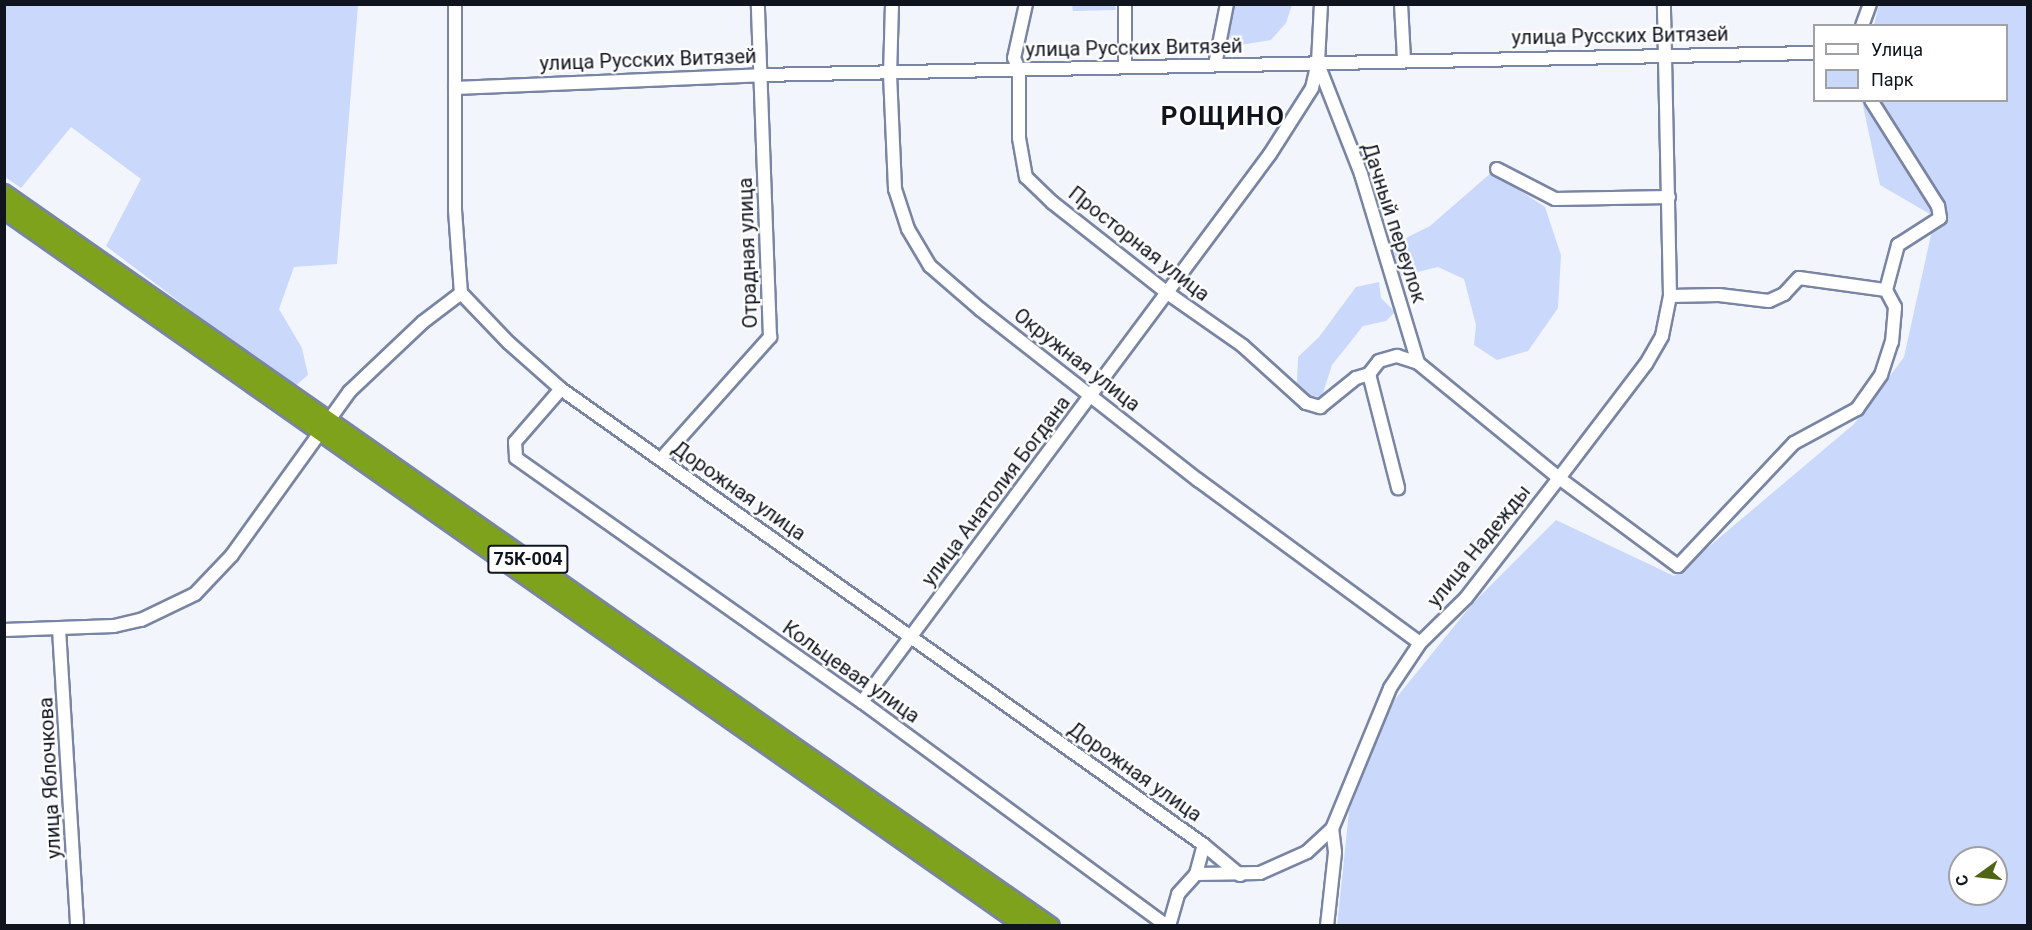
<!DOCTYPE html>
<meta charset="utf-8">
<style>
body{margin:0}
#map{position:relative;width:2032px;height:930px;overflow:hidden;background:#f2f5fc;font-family:Roboto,sans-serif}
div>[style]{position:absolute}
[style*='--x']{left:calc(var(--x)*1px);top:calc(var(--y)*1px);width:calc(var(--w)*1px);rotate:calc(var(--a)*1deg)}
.green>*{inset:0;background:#cad8fc}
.roads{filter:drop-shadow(2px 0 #7985a3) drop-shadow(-2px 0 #7985a3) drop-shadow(0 2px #7985a3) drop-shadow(0 -2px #7985a3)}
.minor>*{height:12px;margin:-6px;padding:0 6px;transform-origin:6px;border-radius:6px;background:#fff}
.highway>*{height:16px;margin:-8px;padding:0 8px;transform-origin:8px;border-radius:8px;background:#7ea21c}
span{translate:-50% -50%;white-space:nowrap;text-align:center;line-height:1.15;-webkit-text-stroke:4.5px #fff;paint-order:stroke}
.shield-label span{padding:2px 4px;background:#fff;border:2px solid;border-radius:4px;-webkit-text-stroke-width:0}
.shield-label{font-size:18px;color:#0f141f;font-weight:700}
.street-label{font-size:20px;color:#0f141f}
.district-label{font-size:26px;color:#0f141f;font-weight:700;letter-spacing:1.5px}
.frame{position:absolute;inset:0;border:6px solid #0f141f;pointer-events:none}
.legend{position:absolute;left:1813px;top:24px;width:195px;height:78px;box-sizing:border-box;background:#fff;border:2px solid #9fa1a5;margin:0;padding:8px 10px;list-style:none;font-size:18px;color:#0f141f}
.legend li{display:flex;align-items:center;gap:12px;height:30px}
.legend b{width:30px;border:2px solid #9fa1a5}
.north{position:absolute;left:1948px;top:846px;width:60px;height:60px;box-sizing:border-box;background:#fff;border:2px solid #9fa1a5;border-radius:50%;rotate:255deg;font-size:16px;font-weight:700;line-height:24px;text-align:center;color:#0f141f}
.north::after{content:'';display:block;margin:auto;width:21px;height:27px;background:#4f6513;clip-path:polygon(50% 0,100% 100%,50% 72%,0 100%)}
</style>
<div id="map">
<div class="green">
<i style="clip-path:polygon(5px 5px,358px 5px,337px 264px,294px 267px,279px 309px,302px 348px,308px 375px,293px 388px,106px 246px,141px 179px,71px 127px,21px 188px,5px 177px)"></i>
<i style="clip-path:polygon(1072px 5px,1115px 5px,1116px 10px,1073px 11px)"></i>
<i style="clip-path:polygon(1235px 5px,1292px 5px,1286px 23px,1271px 40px,1240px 45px,1226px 35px)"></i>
<i style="clip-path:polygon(evenodd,1879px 5px,2027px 5px,2027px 925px,1337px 926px,1349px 811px,1392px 703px,1473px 603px,1556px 520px,1674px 576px,1854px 424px,1904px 357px,1935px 217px,1880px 185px,1862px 101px,2006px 100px,2006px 26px,1874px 25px,1879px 5px,1960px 858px,1996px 858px,1996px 894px,1960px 894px,1960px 858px)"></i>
<i style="clip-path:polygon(1492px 172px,1545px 207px,1561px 255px,1558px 308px,1528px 351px,1497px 360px,1474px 345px,1476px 325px,1464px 279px,1438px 267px,1401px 276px,1392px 245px,1430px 226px)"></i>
<i style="clip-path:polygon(1379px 282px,1381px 298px,1395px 312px,1386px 321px,1363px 326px,1332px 365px,1322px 396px,1312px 397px,1297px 383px,1298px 357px,1319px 337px,1356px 287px)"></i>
</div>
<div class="roads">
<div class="minor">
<i style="--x:455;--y:4;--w:206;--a:90"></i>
<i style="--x:455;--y:210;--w:83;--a:85.9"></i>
<i style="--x:461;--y:293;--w:69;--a:46.2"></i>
<i style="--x:509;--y:343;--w:69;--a:41.5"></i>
<i style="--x:561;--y:389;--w:788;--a:35.34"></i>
<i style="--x:1204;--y:845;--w:47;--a:39.8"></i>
<i style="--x:892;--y:4;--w:70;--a:91.6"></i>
<i style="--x:890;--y:74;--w:115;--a:87.5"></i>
<i style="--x:895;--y:189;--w:42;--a:72"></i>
<i style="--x:908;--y:229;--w:43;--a:59.3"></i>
<i style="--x:930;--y:266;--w:67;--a:40.8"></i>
<i style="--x:981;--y:310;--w:276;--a:38.1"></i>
<i style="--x:1198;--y:480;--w:275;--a:36.3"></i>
<i style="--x:1026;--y:4;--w:55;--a:102.5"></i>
<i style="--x:1014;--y:58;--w:13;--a:67"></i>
<i style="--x:1019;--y:70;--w:68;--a:90"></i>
<i style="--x:1019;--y:138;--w:40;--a:80"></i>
<i style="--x:1026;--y:177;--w:37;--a:44"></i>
<i style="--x:1053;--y:203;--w:144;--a:38.2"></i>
<i style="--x:1166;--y:292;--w:94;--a:35"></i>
<i style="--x:1243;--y:346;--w:85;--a:42.1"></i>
<i style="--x:1306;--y:403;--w:15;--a:16"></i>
<i style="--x:1320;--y:407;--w:46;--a:-38.9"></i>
<i style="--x:1356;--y:378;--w:14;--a:-17"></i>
<i style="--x:1369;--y:374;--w:16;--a:-52"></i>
<i style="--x:1379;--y:361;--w:19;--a:-16"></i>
<i style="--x:1397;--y:356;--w:22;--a:18"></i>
<i style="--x:1418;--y:363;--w:182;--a:39.2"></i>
<i style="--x:1559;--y:478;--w:148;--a:36.5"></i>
<i style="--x:1678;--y:566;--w:169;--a:-46.7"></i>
<i style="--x:1794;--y:443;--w:72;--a:-28.4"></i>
<i style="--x:1857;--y:409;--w:42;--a:-54.8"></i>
<i style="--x:1881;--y:375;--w:35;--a:-72"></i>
<i style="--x:1892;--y:342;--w:35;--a:-85"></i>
<i style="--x:1895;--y:307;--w:19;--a:-118"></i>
<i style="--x:1886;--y:290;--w:47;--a:-75.1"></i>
<i style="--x:1898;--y:245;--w:50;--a:-32.7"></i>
<i style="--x:1940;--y:218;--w:12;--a:-99"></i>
<i style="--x:1938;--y:206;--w:125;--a:-122.3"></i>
<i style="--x:1401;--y:4;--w:55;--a:86.9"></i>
<i style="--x:1862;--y:26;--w:23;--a:-70"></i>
<i style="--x:1318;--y:64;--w:118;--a:68.6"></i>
<i style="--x:1361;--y:174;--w:197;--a:73.2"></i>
<i style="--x:1215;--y:65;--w:62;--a:-78.9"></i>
<i style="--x:1125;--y:67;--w:63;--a:-90"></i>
<i style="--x:455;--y:88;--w:306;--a:-2.4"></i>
<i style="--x:761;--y:75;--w:1053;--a:-1.2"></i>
<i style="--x:1497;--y:169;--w:65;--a:27.3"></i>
<i style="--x:1555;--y:199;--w:114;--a:-1"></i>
<i style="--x:1670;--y:296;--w:49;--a:-1.2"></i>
<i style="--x:1719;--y:295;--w:50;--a:6.8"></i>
<i style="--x:1769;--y:301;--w:17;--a:-25"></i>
<i style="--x:1784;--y:294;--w:22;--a:-47"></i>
<i style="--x:1799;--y:278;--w:88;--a:7.9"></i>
<i style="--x:1369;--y:374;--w:118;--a:75.7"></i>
<i style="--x:561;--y:389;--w:70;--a:131"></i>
<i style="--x:515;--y:442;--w:16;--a:86"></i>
<i style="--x:516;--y:458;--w:423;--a:35.2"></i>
<i style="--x:862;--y:702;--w:378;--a:36.3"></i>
<i style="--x:661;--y:459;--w:164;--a:-48.2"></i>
<i style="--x:770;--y:337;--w:333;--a:-92.1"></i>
<i style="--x:59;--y:629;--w:298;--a:86.5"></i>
<i style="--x:4;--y:630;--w:110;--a:-2.1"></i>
<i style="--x:114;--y:626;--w:28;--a:-13"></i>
<i style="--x:141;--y:620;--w:60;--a:-25.7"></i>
<i style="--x:195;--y:594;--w:54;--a:-46.5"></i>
<i style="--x:232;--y:555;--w:201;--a:-54.3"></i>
<i style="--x:349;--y:392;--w:102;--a:-43.4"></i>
<i style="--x:423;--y:322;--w:48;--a:-37.3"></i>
<i style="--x:862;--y:702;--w:683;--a:-53.33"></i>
<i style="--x:1270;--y:154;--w:78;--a:-57.5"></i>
<i style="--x:1312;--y:88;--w:26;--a:-77"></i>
<i style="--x:1318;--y:63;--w:59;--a:-87.1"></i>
<i style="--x:1196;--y:874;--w:64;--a:-0.9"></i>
<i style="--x:1260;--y:873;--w:51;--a:-24.1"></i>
<i style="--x:1307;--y:852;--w:34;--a:-43"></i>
<i style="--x:1332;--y:829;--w:152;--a:-67.6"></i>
<i style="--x:1390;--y:688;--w:54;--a:-56.3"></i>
<i style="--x:1420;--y:643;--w:64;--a:-44.4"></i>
<i style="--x:1466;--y:598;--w:152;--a:-52.2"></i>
<i style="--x:1559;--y:478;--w:143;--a:-52.7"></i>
<i style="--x:1646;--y:364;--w:32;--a:-60"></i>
<i style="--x:1662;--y:336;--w:41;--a:-78.7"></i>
<i style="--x:1670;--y:296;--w:292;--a:-91.2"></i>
<i style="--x:1169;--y:926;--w:33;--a:-74"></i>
<i style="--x:1178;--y:894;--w:27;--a:-48"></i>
<i style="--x:1196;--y:874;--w:30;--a:-75"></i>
<i style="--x:1327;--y:926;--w:74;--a:-83.8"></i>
<i style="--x:1335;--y:852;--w:23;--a:-97"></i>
</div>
<div class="highway">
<i style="--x:4;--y:193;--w:1278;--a:35"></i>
<i style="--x:4;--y:210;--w:1246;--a:35.07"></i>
</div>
</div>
<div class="shield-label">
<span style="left:528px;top:559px">75К-004</span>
</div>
<div class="street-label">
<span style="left:1620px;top:36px;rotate:-1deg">улица Русских Витязей</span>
<span style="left:1134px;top:48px;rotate:-1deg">улица Русских Витязей</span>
<span style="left:648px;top:60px;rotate:-2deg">улица Русских Витязей</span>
<span style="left:1394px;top:223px;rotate:72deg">Дачный переулок</span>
<span style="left:1139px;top:244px;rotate:38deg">Просторная улица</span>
<span style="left:748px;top:253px;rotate:-92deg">Отрадная улица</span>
<span style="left:1077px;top:360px;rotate:38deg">Окружная улица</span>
<span style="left:739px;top:491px;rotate:35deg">Дорожная улица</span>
<span style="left:996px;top:491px;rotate:-53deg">улица Анатолия Богдана</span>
<span style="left:1479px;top:546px;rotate:-51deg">улица Надежды</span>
<span style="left:851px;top:672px;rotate:35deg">Кольцевая улица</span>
<span style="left:1135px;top:772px;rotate:35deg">Дорожная улица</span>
<span style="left:50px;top:778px;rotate:-93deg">улица Яблочкова</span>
</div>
<div class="district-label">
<span style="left:1223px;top:117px">РОЩИНО</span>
</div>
<div class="frame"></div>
<ul class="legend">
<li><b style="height:8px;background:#fff"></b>Улица</li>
<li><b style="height:16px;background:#cad8fc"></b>Парк</li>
</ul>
<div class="north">С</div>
</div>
